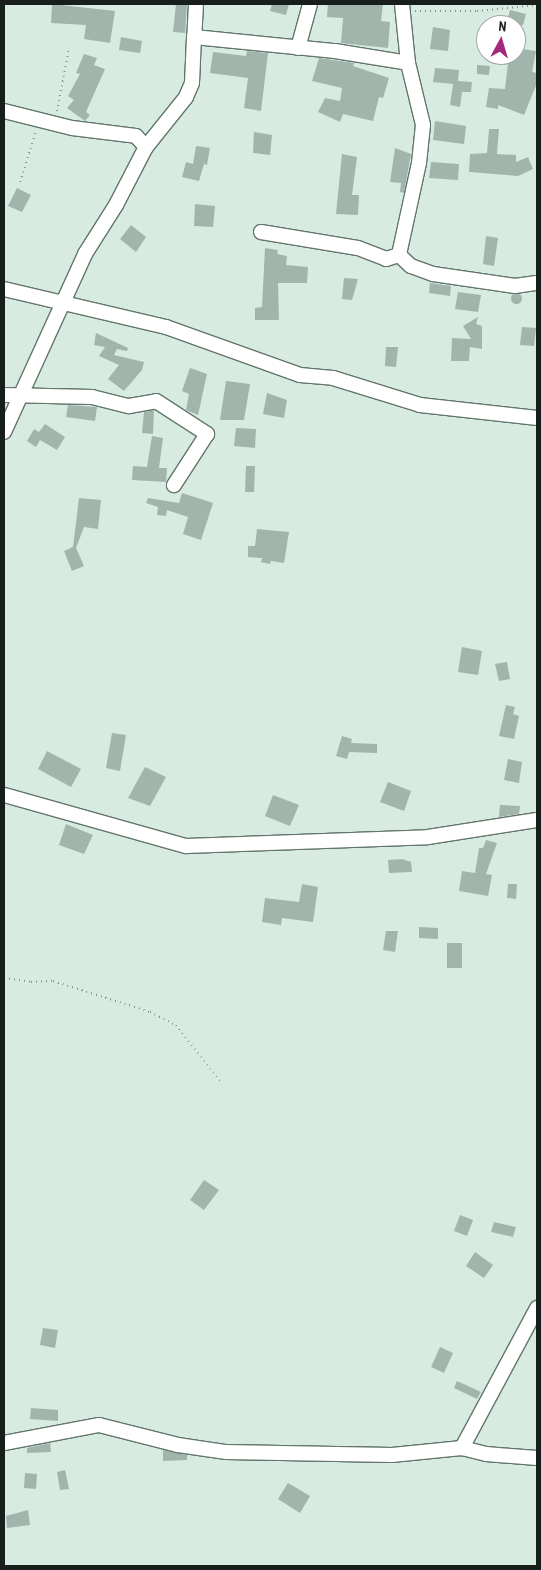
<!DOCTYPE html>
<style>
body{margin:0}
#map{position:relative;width:541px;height:1570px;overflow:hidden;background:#d7ebe1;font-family:"PT Sans Narrow",sans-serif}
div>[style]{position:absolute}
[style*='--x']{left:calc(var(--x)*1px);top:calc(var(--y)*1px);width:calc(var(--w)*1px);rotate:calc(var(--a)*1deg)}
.building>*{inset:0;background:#a2b5ac}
.round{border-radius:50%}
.path>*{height:2px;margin-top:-1px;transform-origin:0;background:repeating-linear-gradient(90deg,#86948d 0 1px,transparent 0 5px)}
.roads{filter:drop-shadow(1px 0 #63756c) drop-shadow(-1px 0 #63756c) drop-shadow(0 1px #63756c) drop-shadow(0 -1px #63756c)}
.street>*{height:14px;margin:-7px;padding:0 7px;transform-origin:7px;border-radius:7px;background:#fff}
span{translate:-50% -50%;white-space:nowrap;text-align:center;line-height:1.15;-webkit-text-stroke:4px #fff;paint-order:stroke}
.frame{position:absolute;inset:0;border:5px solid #171e1b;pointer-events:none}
.north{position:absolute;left:476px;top:15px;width:50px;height:50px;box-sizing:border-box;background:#fff;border:1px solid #a2a5a4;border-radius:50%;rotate:6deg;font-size:14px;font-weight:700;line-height:20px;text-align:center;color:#171e1b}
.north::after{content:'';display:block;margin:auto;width:18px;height:22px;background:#a5287c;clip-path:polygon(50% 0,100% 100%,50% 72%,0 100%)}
</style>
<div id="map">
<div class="building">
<i style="clip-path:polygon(52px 4px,115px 11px,110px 43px,84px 39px,86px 25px,51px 23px)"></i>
<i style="clip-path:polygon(176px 4px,187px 4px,185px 33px,173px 32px)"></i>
<i style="clip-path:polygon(272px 4px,289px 4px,286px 15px,270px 11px)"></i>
<i style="clip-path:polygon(328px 4px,383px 4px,381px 21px,390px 22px,388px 48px,341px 43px,343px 18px,327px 17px)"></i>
<i style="clip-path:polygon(510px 10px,526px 14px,523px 25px,506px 25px)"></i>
<i style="clip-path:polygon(433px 27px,450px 30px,448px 51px,430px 49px)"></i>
<i style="clip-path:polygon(121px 37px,142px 41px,140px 53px,119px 50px)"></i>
<i style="clip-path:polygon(516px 48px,536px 51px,532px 72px,537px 73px,537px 83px,524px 115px,498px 105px,498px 109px,486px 107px,489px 88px,505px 89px,509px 55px,516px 55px)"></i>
<i style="clip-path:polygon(247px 51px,268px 53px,261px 111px,244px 108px,248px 78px,210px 73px,213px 52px,246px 56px)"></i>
<i style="clip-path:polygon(84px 54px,97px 58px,94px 65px,105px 69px,86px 112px,90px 115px,85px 121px,67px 108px,74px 100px,68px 96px,80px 74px,76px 73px)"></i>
<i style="clip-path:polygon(319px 58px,354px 63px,353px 66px,389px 78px,383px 98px,379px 97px,373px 121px,343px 114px,340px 122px,318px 112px,325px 98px,340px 101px,342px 88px,312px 81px)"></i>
<i style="clip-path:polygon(477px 65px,490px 66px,489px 75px,477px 74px)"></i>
<i style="clip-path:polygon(435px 68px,459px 70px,458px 81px,472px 82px,471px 92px,462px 92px,460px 107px,450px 105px,453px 84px,433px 82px)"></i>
<i style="clip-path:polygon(435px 121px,466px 126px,464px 144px,433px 140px)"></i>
<i style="clip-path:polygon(489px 129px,499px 129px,497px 154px,516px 155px,516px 162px,528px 157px,533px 169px,518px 176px,469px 172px,470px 154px,487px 153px)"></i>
<i style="clip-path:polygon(254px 132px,272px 135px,270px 155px,253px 153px)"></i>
<i style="clip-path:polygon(196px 146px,210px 148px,207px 165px,204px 164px,199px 181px,182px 177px,186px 162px,193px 164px)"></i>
<i style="clip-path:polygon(395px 148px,411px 154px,404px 193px,400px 192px,401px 183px,390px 182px)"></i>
<i style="clip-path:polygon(342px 154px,357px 157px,352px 195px,359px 195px,358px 215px,336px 214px)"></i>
<i style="clip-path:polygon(431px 162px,459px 164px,458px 180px,429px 178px)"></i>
<i style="clip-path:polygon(17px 188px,31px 195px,22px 212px,8px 206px)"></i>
<i style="clip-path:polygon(195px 204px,215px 206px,213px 227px,194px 226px)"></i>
<i style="clip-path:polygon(131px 225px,146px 237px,136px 252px,120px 239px)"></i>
<i style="clip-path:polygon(486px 236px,498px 238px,494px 266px,483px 264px)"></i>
<i style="clip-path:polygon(265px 248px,278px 250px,277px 254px,287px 256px,286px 265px,308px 267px,307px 283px,278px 283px,279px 320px,255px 320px,255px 308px,262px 307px)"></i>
<i style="clip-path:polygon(344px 278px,358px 279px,352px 300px,342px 299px)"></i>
<i style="clip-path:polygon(430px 283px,451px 286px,450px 296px,429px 293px)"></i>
<i style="clip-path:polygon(458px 292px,481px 295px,478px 312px,455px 309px)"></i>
<i class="round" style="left:510.5px;top:292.5px;width:11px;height:11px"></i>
<i style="clip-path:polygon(478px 317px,476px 324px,482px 326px,482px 349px,470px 347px,469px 361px,451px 361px,452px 338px,471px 339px,463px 326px)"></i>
<i style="clip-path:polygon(522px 327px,536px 328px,534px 346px,520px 345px)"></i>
<i style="clip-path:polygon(96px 333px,128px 348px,127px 351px,117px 349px,114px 355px,144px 362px,142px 370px,124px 391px,108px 379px,119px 365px,99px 356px,105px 347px,94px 345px)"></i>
<i style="clip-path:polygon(386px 347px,398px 347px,396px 367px,385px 366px)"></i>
<i style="clip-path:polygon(190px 368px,207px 374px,198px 415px,186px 410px,189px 394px,182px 391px)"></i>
<i style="clip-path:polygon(226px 381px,250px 384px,244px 420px,220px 420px)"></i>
<i style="clip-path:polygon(267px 393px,287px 400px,284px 418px,263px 414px)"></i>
<i style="clip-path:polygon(68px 405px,97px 407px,95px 421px,66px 417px)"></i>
<i style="clip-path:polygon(154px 410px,153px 434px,142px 433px,144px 412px)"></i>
<i style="clip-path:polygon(45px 424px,65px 437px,57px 450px,40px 440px,36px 447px,27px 441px,34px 429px,39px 432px)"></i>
<i style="clip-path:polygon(236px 428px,256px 429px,255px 448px,234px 446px)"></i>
<i style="clip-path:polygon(152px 436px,163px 438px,159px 468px,167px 468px,166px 482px,132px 480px,133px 466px,147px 467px)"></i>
<i style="clip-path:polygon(246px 466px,255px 466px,254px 492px,245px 492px)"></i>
<i style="clip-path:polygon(182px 493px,213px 503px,201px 540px,183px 534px,188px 517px,167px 510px,166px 516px,157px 515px,158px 507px,146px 503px,148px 498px,179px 503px)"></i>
<i style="clip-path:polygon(79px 498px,101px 500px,98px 529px,84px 527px,76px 548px,84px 566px,72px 571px,64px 551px,73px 547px)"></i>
<i style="clip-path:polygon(257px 529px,289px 532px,284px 563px,271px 561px,270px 564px,261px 562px,262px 558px,248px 557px,248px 546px,255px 546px)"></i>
<i style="clip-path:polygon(462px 647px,482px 651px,478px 675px,458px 672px)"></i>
<i style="clip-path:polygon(507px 662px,510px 679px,499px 681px,495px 664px)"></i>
<i style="clip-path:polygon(506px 705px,515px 707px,513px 714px,519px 716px,514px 739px,499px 736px)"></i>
<i style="clip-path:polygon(112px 733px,126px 735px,120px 771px,106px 768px)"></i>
<i style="clip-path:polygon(342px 736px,352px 739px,351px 743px,377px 744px,377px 753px,349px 752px,347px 759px,336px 756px)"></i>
<i style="clip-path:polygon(47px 751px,81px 769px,71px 787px,38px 769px)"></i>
<i style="clip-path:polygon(508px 759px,522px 762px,519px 783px,504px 780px)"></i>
<i style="clip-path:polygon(145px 767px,166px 777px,150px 806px,128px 798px)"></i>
<i style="clip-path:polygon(388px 782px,411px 791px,404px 811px,380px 802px)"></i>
<i style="clip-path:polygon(273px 795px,299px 805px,290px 826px,265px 816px)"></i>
<i style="clip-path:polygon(500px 805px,520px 806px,519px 814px,499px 817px)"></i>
<i style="clip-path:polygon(66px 824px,93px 835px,84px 854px,59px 845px)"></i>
<i style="clip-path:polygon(486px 840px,497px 843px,486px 874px,492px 875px,488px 896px,459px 891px,462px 871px,475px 873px,479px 848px,483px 848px)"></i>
<i style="clip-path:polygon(402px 859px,411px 862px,412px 872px,389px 873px,388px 860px)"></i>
<i style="clip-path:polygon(302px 884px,318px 887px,313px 922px,282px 918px,281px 925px,262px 922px,265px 898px,299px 902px)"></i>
<i style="clip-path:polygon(508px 884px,517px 884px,516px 899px,507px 898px)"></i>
<i style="clip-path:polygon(419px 927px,438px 928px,438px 939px,419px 938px)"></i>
<i style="clip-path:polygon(386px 931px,398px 931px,395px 952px,383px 950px)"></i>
<i style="clip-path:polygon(447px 943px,462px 943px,462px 968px,447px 968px)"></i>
<i style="clip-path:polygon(204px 1180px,219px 1190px,204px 1210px,190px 1200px)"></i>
<i style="clip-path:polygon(460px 1215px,473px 1220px,467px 1236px,454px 1231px)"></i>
<i style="clip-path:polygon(494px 1222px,516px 1227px,513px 1237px,491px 1232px)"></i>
<i style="clip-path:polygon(475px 1252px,493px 1265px,484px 1278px,466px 1266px)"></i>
<i style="clip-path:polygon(43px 1328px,58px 1330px,55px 1348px,40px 1345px)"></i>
<i style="clip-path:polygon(440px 1347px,453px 1353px,444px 1373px,431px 1367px)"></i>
<i style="clip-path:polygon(457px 1381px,481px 1392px,477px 1399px,454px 1388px)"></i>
<i style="clip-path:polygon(31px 1408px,58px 1410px,58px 1421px,30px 1419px)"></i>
<i style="clip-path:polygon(50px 1443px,51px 1452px,27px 1453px,27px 1448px)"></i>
<i style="clip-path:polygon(163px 1450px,187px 1455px,187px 1460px,163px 1461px)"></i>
<i style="clip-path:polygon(65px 1470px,69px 1489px,60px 1490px,57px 1472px)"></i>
<i style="clip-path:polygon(25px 1473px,37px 1474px,36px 1489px,24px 1488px)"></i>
<i style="clip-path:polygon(288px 1483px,310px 1496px,300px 1513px,278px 1499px)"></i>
<i style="clip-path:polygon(28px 1510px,30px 1525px,7px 1528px,6px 1516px)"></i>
</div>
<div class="path">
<i style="--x:415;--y:11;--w:62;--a:0"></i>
<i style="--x:477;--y:11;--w:60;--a:-5.7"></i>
<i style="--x:57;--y:111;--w:64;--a:-79.2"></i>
<i style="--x:20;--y:182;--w:53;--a:-72.6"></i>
<i style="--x:4;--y:978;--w:27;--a:8"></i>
<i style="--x:31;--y:982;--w:22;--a:-3"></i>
<i style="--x:53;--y:981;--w:102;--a:17.7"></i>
<i style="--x:150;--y:1012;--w:29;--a:27"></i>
<i style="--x:176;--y:1025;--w:71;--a:51.8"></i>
</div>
<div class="roads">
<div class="street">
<i style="--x:196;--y:4;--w:33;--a:93"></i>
<i style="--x:194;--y:37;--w:142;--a:5.7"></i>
<i style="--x:335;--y:51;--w:74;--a:9.3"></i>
<i style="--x:402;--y:4;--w:59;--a:84.2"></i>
<i style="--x:408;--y:63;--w:64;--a:76.4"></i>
<i style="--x:423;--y:125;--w:38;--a:96"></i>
<i style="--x:419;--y:163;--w:94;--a:102.3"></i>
<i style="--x:399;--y:255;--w:16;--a:43"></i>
<i style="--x:411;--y:266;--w:23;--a:20"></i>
<i style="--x:433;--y:274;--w:83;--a:8.3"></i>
<i style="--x:515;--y:286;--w:22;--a:-8"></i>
<i style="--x:298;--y:48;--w:46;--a:-74.7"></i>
<i style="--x:4;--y:111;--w:70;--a:14"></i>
<i style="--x:72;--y:128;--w:64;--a:7.1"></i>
<i style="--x:136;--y:136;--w:15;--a:48"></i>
<i style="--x:261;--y:232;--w:98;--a:9.4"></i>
<i style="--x:358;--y:248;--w:30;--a:21"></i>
<i style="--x:386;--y:259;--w:14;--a:-17"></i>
<i style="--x:4;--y:289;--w:166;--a:13.2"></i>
<i style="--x:166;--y:327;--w:142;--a:19.7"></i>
<i style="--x:300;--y:375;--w:33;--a:5"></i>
<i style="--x:333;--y:378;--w:91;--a:17.2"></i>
<i style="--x:420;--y:405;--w:118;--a:6.3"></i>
<i style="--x:4;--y:395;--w:88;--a:1.3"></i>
<i style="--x:92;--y:397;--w:38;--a:14"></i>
<i style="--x:129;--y:406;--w:27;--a:-10"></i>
<i style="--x:156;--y:401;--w:61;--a:32.9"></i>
<i style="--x:207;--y:434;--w:61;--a:122.9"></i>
<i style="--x:4;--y:432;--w:196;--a:-65.5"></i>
<i style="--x:85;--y:254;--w:58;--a:-57.7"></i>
<i style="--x:116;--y:205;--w:65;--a:-62.7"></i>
<i style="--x:146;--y:147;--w:64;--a:-51.3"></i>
<i style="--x:186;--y:97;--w:15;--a:-67"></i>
<i style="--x:192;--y:83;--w:46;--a:-87.5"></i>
<i style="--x:4;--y:795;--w:189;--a:15.7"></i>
<i style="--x:186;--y:846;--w:242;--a:-2.1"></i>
<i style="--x:428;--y:837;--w:110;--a:-8.9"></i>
<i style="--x:4;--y:1443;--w:97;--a:-10.7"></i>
<i style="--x:99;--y:1425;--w:81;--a:14.2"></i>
<i style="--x:178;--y:1445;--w:49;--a:8.3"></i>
<i style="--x:226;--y:1452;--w:166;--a:1"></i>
<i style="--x:392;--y:1455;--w:70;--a:-5.7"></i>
<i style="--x:462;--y:1448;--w:25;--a:14"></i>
<i style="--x:486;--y:1454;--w:51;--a:4.5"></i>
<i style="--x:462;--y:1448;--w:159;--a:-61.8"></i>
</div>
</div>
<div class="frame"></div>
<div class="north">N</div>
</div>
